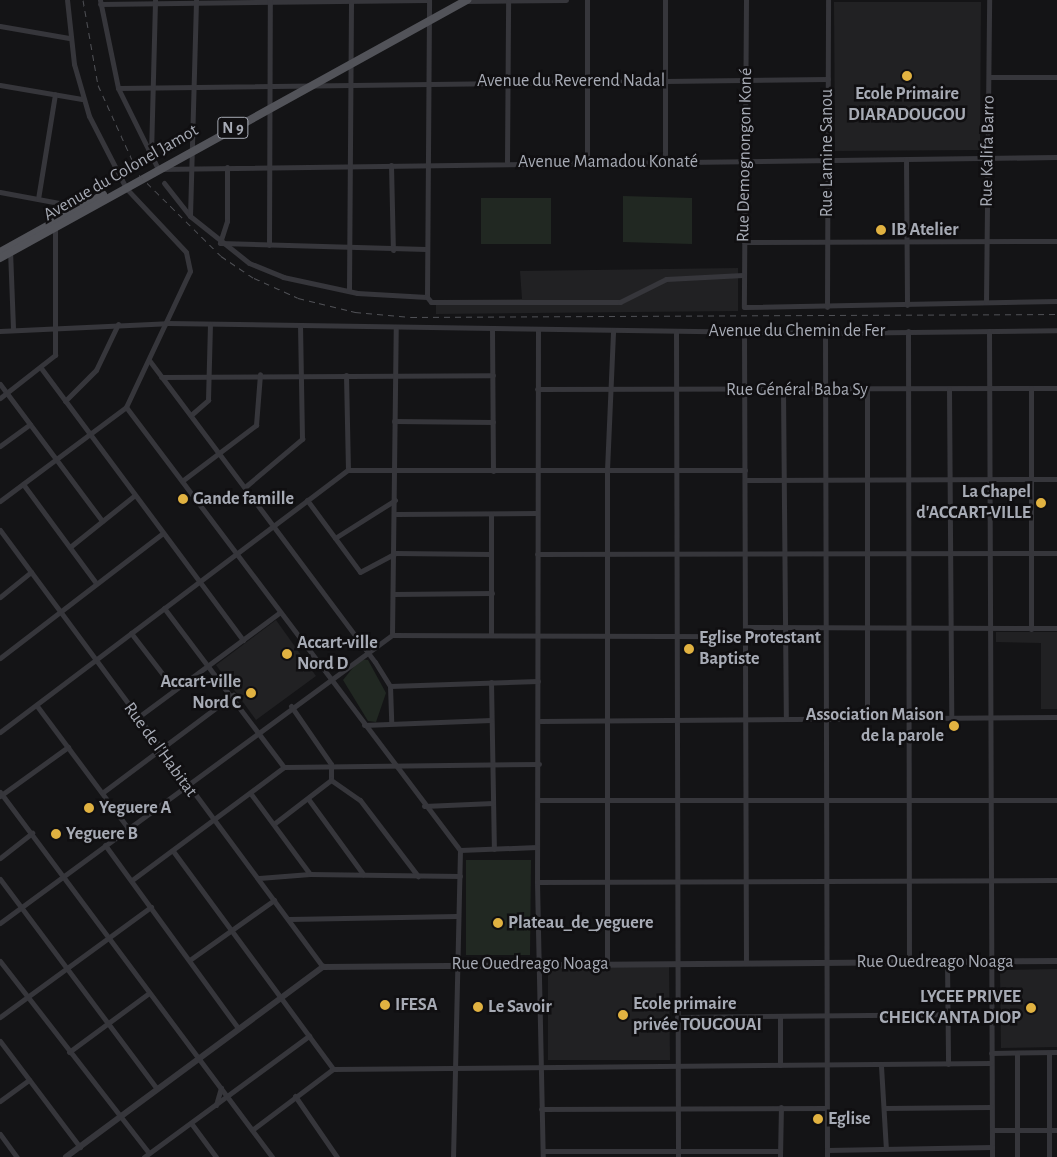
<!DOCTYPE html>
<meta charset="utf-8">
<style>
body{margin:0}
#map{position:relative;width:1057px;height:1157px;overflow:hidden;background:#141416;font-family:"Alegreya Sans",sans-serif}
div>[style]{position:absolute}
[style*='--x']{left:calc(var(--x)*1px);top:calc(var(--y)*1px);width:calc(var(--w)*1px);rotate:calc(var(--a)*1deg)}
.built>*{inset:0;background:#212123}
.green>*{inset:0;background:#212822}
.minor>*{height:5px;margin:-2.5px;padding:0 2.5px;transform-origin:2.5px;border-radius:2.5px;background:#36363b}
.tertiary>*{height:6px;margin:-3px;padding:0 3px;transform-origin:3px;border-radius:3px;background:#36363b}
.primary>*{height:8px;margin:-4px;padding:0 4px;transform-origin:4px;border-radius:4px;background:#525359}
.rail>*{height:1px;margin-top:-0.5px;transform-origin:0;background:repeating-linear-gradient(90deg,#4f5055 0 6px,transparent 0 11px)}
.dots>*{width:14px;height:14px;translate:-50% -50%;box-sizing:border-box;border:2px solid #100f11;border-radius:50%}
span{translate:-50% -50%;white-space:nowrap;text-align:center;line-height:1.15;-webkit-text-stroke:5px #100f11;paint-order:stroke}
.shield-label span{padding:1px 4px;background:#100f11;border:1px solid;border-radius:4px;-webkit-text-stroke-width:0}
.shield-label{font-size:16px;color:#a7abb5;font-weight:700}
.street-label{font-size:18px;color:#a7abb5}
.poi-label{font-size:18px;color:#a7abb5;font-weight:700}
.left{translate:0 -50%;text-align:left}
.right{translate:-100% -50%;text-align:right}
</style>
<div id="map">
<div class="built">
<i style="clip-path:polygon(981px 2px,980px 150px,835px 151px,834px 2px)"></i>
<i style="clip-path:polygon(738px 268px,738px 311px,436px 314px,436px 300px,522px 299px,520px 271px)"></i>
<i style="clip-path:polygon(276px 620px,316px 676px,256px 720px,216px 665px)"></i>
<i style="clip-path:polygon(996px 632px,1057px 632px,1057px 709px,1041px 709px,1041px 643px,996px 642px)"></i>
<i style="clip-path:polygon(548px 967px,669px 967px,670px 1060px,548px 1060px)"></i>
<i style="clip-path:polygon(1057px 969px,1057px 1047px,1001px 1048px,1000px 970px)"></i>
</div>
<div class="green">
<i style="clip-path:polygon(623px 196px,692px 198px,692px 244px,623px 242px)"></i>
<i style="clip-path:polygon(481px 198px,551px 198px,551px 244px,481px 244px)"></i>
<i style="clip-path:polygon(360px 659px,368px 660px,386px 693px,376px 722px,368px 721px,343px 680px)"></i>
<i style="clip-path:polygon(466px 860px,531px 860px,530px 955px,466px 955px)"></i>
</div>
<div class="minor">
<i style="--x:100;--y:0;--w:90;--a:78.4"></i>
<i style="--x:118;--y:88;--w:90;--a:63.7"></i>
<i style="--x:158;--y:169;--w:899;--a:-0.76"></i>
<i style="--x:746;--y:0;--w:307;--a:90.4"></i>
<i style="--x:744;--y:307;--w:313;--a:-1.1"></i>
<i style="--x:466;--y:1;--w:100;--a:-0.6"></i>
<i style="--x:100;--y:4;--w:327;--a:-0.7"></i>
<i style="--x:0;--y:26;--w:70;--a:9.9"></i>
<i style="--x:989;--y:77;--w:68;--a:0"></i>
<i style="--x:0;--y:85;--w:83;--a:9.7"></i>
<i style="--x:118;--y:88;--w:710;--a:-0.73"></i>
<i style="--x:151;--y:154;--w:154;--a:-88.5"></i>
<i style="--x:906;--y:159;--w:146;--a:89.6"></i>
<i style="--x:665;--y:161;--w:161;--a:-90"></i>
<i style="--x:507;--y:162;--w:162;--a:-89.6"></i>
<i style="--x:587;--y:162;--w:162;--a:-90"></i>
<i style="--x:391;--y:165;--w:85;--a:88.7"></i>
<i style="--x:227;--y:167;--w:54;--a:90"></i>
<i style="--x:227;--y:221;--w:23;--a:108"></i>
<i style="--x:220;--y:243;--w:206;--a:1.7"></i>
<i style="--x:164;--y:183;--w:42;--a:51.8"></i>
<i style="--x:190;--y:216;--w:75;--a:38.5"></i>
<i style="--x:249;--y:263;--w:37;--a:22"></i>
<i style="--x:283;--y:277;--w:76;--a:12.2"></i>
<i style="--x:357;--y:293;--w:70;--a:3.3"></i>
<i style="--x:427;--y:297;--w:297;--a:-89.6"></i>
<i style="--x:0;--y:192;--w:82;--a:10.5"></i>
<i style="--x:38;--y:199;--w:106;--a:-80.8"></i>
<i style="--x:190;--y:216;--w:216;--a:-88.4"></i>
<i style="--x:744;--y:242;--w:313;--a:-0.2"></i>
<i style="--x:269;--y:245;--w:245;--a:-89.8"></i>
<i style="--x:10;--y:250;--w:79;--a:87.8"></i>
<i style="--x:349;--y:290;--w:290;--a:-89.6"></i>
<i style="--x:427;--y:297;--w:6;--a:51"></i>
<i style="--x:431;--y:302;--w:189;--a:0"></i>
<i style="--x:620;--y:302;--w:51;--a:-26.6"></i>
<i style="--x:666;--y:279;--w:77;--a:-3"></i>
<i style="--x:986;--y:302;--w:302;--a:-89.4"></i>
<i style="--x:827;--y:307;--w:307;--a:-89.8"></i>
<i style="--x:492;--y:329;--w:142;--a:89.6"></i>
<i style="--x:538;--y:329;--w:553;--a:90.1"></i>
<i style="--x:537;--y:882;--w:275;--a:88.8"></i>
<i style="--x:0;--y:331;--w:167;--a:-2.7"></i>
<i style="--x:167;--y:323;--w:658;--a:0.87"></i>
<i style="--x:825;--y:333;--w:232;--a:-0.7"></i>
<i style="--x:676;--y:331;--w:826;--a:89.86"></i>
<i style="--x:744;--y:331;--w:632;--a:89.82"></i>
<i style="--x:908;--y:331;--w:632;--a:89.91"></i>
<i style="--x:989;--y:331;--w:826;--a:89.79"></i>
<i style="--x:825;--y:333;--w:824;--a:89.86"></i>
<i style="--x:149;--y:360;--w:377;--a:53.2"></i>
<i style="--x:375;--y:662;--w:28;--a:58"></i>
<i style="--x:390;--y:686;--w:36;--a:88"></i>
<i style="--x:41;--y:368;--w:339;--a:53.4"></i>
<i style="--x:346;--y:375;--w:95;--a:88.8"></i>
<i style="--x:161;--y:377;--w:332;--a:-0.3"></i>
<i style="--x:0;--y:384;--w:171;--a:53.3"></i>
<i style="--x:537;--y:389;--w:520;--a:-0.11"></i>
<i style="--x:949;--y:389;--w:327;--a:89.6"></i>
<i style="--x:783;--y:390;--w:326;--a:89.5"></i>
<i style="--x:867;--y:390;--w:326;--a:90"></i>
<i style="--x:0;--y:398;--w:70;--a:-38"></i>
<i style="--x:55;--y:355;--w:127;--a:-90"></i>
<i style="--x:65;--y:401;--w:44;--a:-45"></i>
<i style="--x:96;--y:370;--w:51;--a:-64.4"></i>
<i style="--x:126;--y:407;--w:555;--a:52.99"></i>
<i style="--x:460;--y:850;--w:307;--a:91.3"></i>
<i style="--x:191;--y:415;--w:23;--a:-41"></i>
<i style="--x:208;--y:400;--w:76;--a:-88.5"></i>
<i style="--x:394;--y:421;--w:99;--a:0.6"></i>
<i style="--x:0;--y:446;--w:37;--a:-36"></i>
<i style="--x:745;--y:480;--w:312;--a:-0.2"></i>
<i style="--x:182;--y:481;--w:93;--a:-37.1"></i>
<i style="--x:256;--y:425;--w:51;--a:-85.5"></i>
<i style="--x:23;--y:484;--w:123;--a:53.6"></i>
<i style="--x:245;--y:487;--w:75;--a:-40.1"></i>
<i style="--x:302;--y:439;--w:112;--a:-91"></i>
<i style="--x:307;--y:500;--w:89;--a:53.6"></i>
<i style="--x:360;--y:572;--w:40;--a:-28"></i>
<i style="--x:395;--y:553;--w:96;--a:0.6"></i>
<i style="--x:0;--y:501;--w:157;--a:-36.7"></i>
<i style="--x:126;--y:407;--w:150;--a:-64.8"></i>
<i style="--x:190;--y:271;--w:19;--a:-102"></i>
<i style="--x:186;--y:252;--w:88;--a:-133.2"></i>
<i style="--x:126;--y:188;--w:81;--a:-117.2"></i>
<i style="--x:89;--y:116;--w:54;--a:-106.1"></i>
<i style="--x:74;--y:64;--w:64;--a:-96.2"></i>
<i style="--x:396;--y:514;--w:141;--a:-0.4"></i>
<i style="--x:0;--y:530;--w:543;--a:53.53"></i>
<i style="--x:335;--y:538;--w:71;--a:-32.3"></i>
<i style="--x:70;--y:547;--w:83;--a:-38.7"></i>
<i style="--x:537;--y:554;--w:520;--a:-0.11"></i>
<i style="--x:393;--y:594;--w:99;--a:-0.6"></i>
<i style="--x:0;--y:597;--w:40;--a:-39"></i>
<i style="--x:164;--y:608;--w:199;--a:53"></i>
<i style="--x:745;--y:627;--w:312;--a:0.2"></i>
<i style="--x:1031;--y:629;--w:241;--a:-90"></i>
<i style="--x:131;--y:633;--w:71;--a:52.5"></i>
<i style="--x:392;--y:635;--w:307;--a:-89.3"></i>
<i style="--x:491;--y:635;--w:121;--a:-90"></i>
<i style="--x:0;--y:658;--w:205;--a:-37.5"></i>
<i style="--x:491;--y:682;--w:167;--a:89"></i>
<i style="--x:390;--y:686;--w:148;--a:-1.9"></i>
<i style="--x:37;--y:706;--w:152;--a:53.3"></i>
<i style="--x:291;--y:706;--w:70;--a:55.4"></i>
<i style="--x:331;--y:764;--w:16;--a:90"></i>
<i style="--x:331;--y:780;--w:35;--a:35"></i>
<i style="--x:360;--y:800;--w:96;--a:52.7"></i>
<i style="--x:137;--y:718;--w:177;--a:-36.5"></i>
<i style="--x:540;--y:721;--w:517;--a:-0.44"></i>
<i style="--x:364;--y:725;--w:127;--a:-2.3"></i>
<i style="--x:0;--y:732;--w:436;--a:-37"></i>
<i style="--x:348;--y:470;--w:397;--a:0"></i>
<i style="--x:0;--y:792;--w:455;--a:53.3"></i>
<i style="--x:102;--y:793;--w:164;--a:-36.8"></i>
<i style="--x:251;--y:794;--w:99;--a:53.6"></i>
<i style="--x:0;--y:796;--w:84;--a:-35.8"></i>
<i style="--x:309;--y:800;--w:92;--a:53.9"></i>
<i style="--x:538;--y:800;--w:519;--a:0"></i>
<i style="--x:424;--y:806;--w:69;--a:-2.5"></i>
<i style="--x:275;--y:823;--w:71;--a:-37.5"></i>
<i style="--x:105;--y:845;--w:226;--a:54"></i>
<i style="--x:460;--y:850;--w:77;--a:-2.2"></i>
<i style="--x:173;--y:851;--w:270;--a:53.7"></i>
<i style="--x:0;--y:858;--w:41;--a:-38"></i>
<i style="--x:259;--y:878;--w:51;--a:-4.5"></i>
<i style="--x:310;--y:874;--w:150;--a:0.8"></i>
<i style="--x:0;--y:879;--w:262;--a:53.2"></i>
<i style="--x:132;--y:880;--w:189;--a:-36.6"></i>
<i style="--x:284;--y:767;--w:255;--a:-0.7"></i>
<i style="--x:537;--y:882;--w:520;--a:-0.22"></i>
<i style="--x:289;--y:919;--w:168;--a:-1"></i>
<i style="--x:0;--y:923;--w:486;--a:-36.3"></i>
<i style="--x:392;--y:635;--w:353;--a:0.2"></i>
<i style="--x:191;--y:959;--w:102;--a:-35.4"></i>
<i style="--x:0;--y:961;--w:243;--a:52.2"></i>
<i style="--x:947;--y:961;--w:103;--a:89.4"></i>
<i style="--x:607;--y:964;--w:494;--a:-90"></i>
<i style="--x:607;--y:470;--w:140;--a:-87.5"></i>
<i style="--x:0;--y:1017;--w:187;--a:-36.1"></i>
<i style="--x:677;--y:1017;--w:272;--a:-0.6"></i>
<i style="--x:0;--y:1041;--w:133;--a:53"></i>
<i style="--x:69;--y:1052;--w:99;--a:-36.4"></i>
<i style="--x:991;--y:1053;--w:66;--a:-0.9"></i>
<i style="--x:780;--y:1065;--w:48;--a:-90"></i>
<i style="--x:881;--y:1066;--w:83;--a:86.6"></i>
<i style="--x:295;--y:1096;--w:74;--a:55.5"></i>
<i style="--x:0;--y:1101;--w:36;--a:-36"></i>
<i style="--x:216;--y:1105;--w:18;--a:-74"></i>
<i style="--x:884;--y:1108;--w:107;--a:-0.5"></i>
<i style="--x:541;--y:1109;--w:285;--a:-0.2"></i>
<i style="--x:191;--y:1123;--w:42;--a:53.7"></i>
<i style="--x:252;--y:1130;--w:101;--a:-37"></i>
<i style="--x:333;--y:1069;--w:658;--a:-0.52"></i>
<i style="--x:992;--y:1130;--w:65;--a:0"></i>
<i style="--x:0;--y:1134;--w:29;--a:54"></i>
<i style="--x:827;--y:1150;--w:165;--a:-1"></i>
<i style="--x:543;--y:1151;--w:237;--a:0"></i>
<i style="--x:144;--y:1157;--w:205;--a:-36.3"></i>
<i style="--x:780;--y:1157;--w:50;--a:-88.9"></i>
<i style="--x:1017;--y:1157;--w:104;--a:-90"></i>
<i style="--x:1049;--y:1157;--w:104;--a:-90"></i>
</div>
<div class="tertiary">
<i style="--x:66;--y:1157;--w:320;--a:-36.5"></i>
<i style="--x:323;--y:967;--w:734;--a:-0.47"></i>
</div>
<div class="primary">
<i style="--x:0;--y:252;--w:118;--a:-29"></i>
<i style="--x:0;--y:258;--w:534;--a:-28.92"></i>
</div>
<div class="rail">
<i style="--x:83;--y:0;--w:86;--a:80"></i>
<i style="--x:98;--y:85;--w:99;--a:65.5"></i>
<i style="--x:139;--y:175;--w:115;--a:44.6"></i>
<i style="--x:221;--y:256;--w:40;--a:34"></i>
<i style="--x:254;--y:278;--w:48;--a:24.4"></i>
<i style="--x:298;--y:298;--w:59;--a:13.8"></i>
<i style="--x:355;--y:312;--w:56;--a:5.1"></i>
<i style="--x:411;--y:317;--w:646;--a:-0.27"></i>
</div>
<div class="dots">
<i style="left:907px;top:76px;background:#e1b241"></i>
<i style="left:881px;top:230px;background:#e1b241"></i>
<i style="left:183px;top:499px;background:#e1b241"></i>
<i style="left:1041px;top:503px;background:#e1b241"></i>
<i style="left:689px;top:649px;background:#e1b241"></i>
<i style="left:287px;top:654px;background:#e1b241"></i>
<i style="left:251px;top:693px;background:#e1b241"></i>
<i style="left:954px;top:726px;background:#e1b241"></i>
<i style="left:89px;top:808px;background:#e1b241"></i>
<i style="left:56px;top:834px;background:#e1b241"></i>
<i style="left:498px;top:923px;background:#e1b241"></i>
<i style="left:385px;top:1005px;background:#e1b241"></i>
<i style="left:478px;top:1007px;background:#e1b241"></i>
<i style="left:1031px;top:1008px;background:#e1b241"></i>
<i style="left:623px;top:1015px;background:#e1b241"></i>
<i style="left:818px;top:1119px;background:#e1b241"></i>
</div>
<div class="shield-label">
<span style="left:233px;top:128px">N 9</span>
</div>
<div class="street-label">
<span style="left:571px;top:81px">Avenue du Reverend Nadal</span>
<span style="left:988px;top:151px;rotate:-89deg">Rue Kalifa Barro</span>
<span style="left:827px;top:153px;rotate:-90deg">Rue Lamine Sanou</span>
<span style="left:745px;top:155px;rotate:-89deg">Rue Demognongon Koné</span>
<span style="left:608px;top:162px">Avenue Mamadou Konaté</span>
<span style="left:121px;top:173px;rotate:-30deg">Avenue du Colonel Jamot</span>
<span style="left:797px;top:331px">Avenue du Chemin de Fer</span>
<span style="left:797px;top:390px">Rue Général Baba Sy</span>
<span style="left:160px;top:750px;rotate:54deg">Rue de l'Habitat</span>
<span style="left:935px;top:962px">Rue Ouedreago Noaga</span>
<span style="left:530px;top:964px">Rue Ouedreago Noaga</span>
</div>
<div class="poi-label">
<span style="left:907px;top:105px">Ecole Primaire<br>DIARADOUGOU</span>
<span class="left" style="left:891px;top:230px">IB Atelier</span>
<span class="right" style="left:1031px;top:503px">La Chapel<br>d'ACCART-VILLE</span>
<span class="left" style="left:193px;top:499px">Gande famille</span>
<span class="left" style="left:699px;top:649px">Eglise Protestant<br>Baptiste</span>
<span class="left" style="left:297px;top:654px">Accart-ville<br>Nord D</span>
<span class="right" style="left:241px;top:693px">Accart-ville<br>Nord C</span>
<span class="right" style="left:944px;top:726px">Association Maison<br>de la parole</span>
<span class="left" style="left:99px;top:808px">Yeguere A</span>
<span class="left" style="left:66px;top:834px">Yeguere B</span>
<span class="left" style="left:508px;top:923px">Plateau_de_yeguere</span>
<span class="right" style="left:1021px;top:1008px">LYCEE PRIVEE<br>CHEICK ANTA DIOP</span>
<span class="left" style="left:395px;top:1005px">IFESA</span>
<span class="left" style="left:633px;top:1015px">Ecole primaire<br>privée TOUGOUAI</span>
<span class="left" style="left:488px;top:1007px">Le Savoir</span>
<span class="left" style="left:828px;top:1119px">Eglise</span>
</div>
</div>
